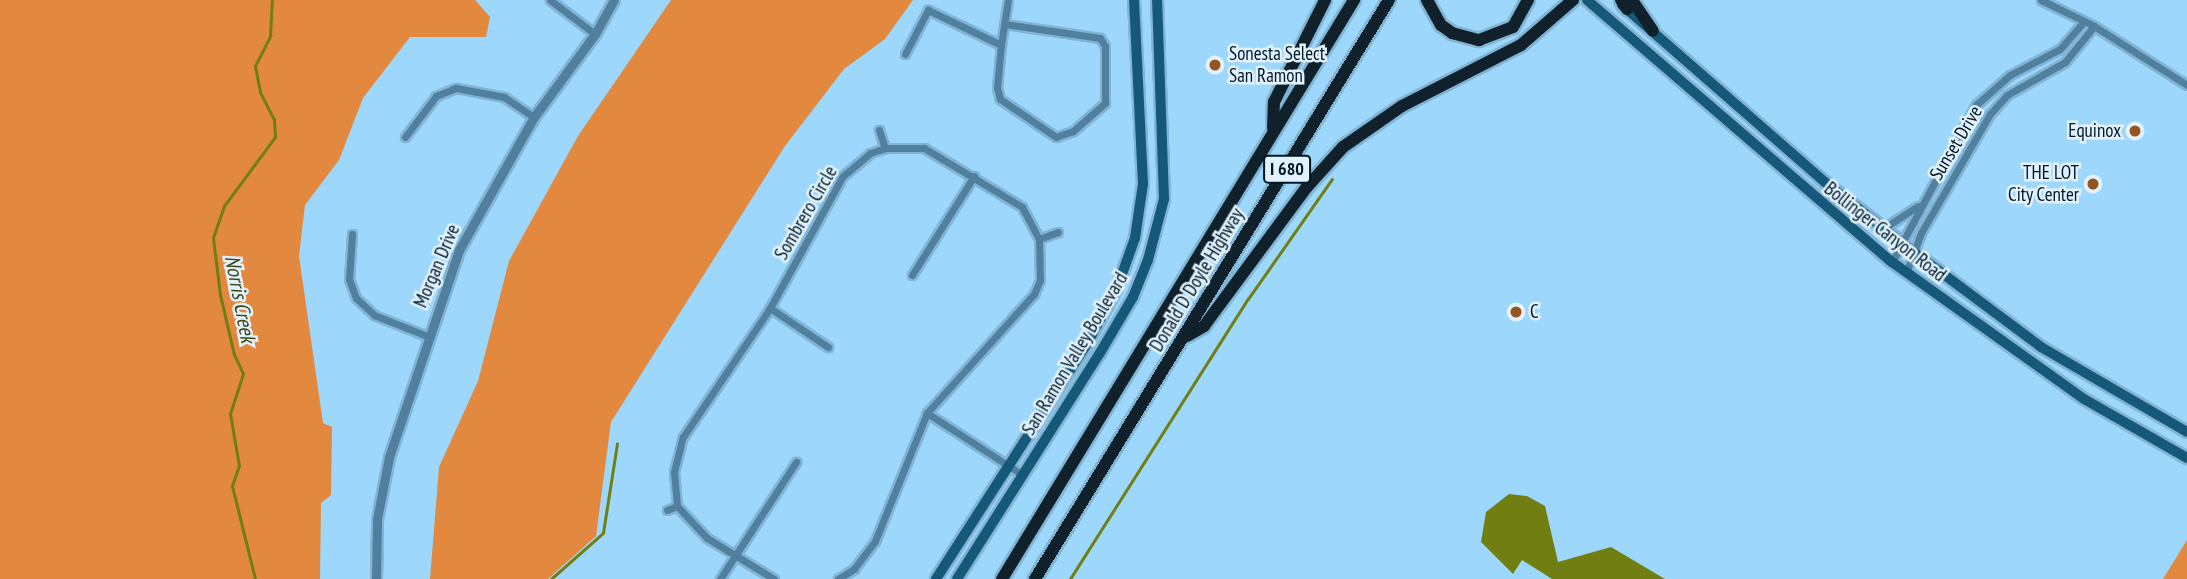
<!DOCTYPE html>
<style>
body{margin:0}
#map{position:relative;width:2187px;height:579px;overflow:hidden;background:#9dd7fc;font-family:"PT Sans Narrow",sans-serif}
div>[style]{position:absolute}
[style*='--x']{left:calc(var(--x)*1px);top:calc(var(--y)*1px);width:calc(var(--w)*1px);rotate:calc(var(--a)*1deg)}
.green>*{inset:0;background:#e3893f}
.water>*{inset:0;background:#717e12}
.stream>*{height:2.5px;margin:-1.25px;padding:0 1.25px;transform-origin:1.25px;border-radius:1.25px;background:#717e12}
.roads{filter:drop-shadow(2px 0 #81b4d5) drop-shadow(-2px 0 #81b4d5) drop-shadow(0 2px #81b4d5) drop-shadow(0 -2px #81b4d5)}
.minor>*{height:7px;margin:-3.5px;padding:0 3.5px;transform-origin:3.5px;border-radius:3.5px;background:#50809e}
.tertiary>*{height:9px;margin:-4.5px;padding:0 4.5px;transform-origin:4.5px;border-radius:4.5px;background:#50809e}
.secondary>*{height:10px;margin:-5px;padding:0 5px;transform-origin:5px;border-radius:5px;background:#16587a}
.motorway>*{height:12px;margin:-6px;padding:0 6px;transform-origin:6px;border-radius:6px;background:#10212c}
.dots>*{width:19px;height:19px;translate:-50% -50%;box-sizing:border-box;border:4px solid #e1f2fe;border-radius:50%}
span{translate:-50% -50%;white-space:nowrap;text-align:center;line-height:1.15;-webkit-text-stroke:5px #e1f2fe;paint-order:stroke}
.shield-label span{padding:2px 5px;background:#e1f2fe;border:2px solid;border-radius:5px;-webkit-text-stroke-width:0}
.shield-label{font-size:18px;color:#011724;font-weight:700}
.poi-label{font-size:19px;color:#011724}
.left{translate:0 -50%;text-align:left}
.right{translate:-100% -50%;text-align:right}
.street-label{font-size:19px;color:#011724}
.water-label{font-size:21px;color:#3f4611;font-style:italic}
</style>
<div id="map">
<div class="green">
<i style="clip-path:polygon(0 0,475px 0,490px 17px,486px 37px,410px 37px,363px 98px,339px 160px,305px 205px,299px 256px,323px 423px,332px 427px,331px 495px,321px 503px,320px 579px,0 579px)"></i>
<i style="clip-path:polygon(671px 0,913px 0,885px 39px,844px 69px,785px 146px,611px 422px,596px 536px,548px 579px,430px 579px,439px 467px,478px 381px,509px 261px,578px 136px)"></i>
<i style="clip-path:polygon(2187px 540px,2187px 579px,2163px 579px)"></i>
</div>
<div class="water">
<i style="clip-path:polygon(1509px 494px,1527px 496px,1545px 506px,1558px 562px,1611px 547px,1665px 579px,1552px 579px,1522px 560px,1513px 574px,1481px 542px,1486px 512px)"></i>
</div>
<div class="stream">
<i style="--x:255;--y:579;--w:96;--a:-103.9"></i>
<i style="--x:232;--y:486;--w:21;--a:-71"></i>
<i style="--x:239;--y:466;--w:53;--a:-99.8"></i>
<i style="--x:230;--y:414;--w:42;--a:-72"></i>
<i style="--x:243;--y:374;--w:21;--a:-115"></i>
<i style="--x:234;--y:355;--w:62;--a:-103.1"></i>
<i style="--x:220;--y:295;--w:57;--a:-97"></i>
<i style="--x:213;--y:238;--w:34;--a:-71"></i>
<i style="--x:224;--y:206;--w:86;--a:-53.5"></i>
<i style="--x:275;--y:137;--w:17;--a:-93"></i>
<i style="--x:274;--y:120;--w:31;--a:-117"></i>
<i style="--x:260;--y:92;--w:26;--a:-101"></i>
<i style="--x:255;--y:66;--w:34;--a:-63"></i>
<i style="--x:270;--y:36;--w:36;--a:-87"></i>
<i style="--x:551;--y:579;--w:69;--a:-41.5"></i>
<i style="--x:603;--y:533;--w:90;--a:-81.1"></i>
<i style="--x:1070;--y:579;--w:332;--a:-57.6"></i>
<i style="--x:1248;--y:299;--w:146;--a:-55"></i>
</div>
<div class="roads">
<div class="minor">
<i style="--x:550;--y:0;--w:56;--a:37.1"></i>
<i style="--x:2041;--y:0;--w:59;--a:26.1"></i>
<i style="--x:2094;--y:26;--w:110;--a:32.4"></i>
<i style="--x:1005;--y:24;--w:96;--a:8.4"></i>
<i style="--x:1100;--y:38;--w:9;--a:58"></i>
<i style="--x:1105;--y:46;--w:57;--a:90"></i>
<i style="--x:1105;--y:103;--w:43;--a:138.8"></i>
<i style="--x:1073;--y:131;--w:18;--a:161"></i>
<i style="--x:1056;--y:137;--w:68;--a:-145.8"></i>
<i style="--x:1000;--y:99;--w:11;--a:-105"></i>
<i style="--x:997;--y:88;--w:43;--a:-84.7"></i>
<i style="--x:1001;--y:45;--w:46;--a:-81.2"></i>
<i style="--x:905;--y:54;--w:50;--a:-62.4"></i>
<i style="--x:928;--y:10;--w:81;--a:25.6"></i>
<i style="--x:879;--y:130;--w:19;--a:72"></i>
<i style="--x:405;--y:137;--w:51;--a:-52.9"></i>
<i style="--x:436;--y:96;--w:22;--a:-22"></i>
<i style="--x:456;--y:88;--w:49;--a:10.6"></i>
<i style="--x:504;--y:97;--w:36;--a:34"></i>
<i style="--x:1884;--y:228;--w:40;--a:-32.9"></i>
<i style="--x:352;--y:234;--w:45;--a:93.8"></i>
<i style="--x:349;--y:279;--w:20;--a:70"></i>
<i style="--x:356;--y:298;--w:25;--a:43"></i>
<i style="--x:374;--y:315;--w:57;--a:21.6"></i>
<i style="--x:1039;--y:239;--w:20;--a:-20"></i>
<i style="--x:1892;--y:262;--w:178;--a:-61.9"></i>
<i style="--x:1976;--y:105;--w:45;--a:-41.4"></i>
<i style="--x:2010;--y:75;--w:56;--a:-27.5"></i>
<i style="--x:2060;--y:49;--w:33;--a:-49"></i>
<i style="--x:1906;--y:273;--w:43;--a:-69.4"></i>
<i style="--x:1921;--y:233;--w:138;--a:-59.9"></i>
<i style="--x:1990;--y:114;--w:25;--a:-48"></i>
<i style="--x:2007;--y:95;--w:67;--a:-29.6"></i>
<i style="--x:2065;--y:62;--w:46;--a:-51.1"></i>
<i style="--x:912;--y:275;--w:117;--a:-57.9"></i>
<i style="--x:770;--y:308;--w:70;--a:33.9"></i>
<i style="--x:927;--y:413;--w:114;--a:32.9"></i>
<i style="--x:667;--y:510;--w:11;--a:-22"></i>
<i style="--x:720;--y:579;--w:140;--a:-57"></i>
<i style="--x:774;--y:579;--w:79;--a:-148.5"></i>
<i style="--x:707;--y:538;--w:44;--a:-133.2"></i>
<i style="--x:677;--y:506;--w:34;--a:-95"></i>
<i style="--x:674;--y:472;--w:36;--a:-76"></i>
<i style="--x:683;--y:437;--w:156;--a:-56"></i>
<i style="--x:770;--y:308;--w:151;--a:-61.1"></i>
<i style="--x:843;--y:176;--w:35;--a:-40"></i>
<i style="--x:870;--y:153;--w:16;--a:-18"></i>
<i style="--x:885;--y:148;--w:39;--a:0"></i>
<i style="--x:924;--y:148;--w:114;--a:31"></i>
<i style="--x:1022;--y:207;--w:36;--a:62"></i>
<i style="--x:1039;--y:239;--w:41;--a:88.6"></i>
<i style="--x:1040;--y:280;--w:15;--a:113"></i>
<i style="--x:1034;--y:294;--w:160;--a:132"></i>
<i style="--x:927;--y:413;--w:138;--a:112.1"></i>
<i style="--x:875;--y:541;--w:35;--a:127"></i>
<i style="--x:854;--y:569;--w:19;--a:148"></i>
</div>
<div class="tertiary">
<i style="--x:376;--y:579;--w:60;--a:-89"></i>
<i style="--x:377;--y:519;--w:63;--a:-79"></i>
<i style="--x:389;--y:457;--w:219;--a:-71.3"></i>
<i style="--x:459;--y:250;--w:153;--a:-60.6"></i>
<i style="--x:534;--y:117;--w:103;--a:-53.7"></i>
<i style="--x:595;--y:34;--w:39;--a:-61"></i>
</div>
<div class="secondary">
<i style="--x:1587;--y:0;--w:402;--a:40.7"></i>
<i style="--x:1892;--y:262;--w:236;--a:35.5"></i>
<i style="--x:2084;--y:399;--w:119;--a:29.8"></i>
<i style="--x:1622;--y:5;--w:271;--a:41.1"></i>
<i style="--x:1826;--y:183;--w:113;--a:38.2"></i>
<i style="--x:1915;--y:253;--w:157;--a:36.7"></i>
<i style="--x:2041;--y:347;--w:169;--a:30.2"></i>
<i style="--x:936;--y:579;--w:282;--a:-57.3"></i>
<i style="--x:1088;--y:342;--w:61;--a:-61.8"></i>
<i style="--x:1117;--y:288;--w:53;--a:-70.2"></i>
<i style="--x:1135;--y:238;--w:55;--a:-81.6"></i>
<i style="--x:1143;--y:184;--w:184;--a:-92.8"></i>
<i style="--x:957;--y:579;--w:267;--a:-57.7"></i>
<i style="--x:1100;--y:353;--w:65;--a:-59.5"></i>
<i style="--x:1133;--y:297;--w:40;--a:-68"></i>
<i style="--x:1148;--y:260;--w:63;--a:-75.3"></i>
<i style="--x:1164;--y:199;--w:199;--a:-92"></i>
</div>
<div class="motorway">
<i style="--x:1427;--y:0;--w:29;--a:61"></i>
<i style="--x:1441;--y:25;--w:14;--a:36"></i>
<i style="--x:1452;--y:33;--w:28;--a:15"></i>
<i style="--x:1479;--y:40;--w:36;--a:-21"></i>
<i style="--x:1513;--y:27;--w:31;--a:-61"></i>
<i style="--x:1621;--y:0;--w:11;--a:56"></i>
<i style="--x:1632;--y:0;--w:37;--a:56"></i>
<i style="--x:1273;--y:128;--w:26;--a:-88"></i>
<i style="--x:1274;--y:102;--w:114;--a:-63.4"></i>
<i style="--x:1187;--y:336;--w:20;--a:-30"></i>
<i style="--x:1204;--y:326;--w:173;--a:-53.5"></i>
<i style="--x:1307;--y:187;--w:54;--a:-48"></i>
<i style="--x:1343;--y:147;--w:72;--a:-34.8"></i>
<i style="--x:1402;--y:106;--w:134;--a:-27.1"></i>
<i style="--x:1521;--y:45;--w:69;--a:-40.9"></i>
<i style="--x:1002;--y:579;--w:678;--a:-58.7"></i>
<i style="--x:1035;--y:579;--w:679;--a:-58.56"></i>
</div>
</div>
<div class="dots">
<i style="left:1215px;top:65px;background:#95551f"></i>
<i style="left:2135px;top:131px;background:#95551f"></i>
<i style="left:2093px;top:184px;background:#95551f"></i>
<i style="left:1516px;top:312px;background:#95551f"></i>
</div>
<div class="shield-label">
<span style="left:1287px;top:169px">I 680</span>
</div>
<div class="poi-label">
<span class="left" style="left:1229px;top:65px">Sonesta Select<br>San Ramon</span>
<span class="right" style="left:2121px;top:131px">Equinox</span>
<span class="right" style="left:2079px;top:184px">THE LOT<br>City Center</span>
<span class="left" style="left:1530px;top:312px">C</span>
</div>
<div class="street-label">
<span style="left:1956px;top:143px;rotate:-59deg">Sunset Drive</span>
<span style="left:806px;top:213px;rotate:-60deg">Sombrero Circle</span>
<span style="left:1885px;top:232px;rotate:38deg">Bollinger Canyon Road</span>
<span style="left:437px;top:266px;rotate:-67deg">Morgan Drive</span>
<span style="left:1197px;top:280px;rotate:-59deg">Donald D Doyle Highway</span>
<span style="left:1075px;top:354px;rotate:-59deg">San Ramon Valley Boulevard</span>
</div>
<div class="water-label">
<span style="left:240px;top:299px;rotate:79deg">Norris Creek</span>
</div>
</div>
